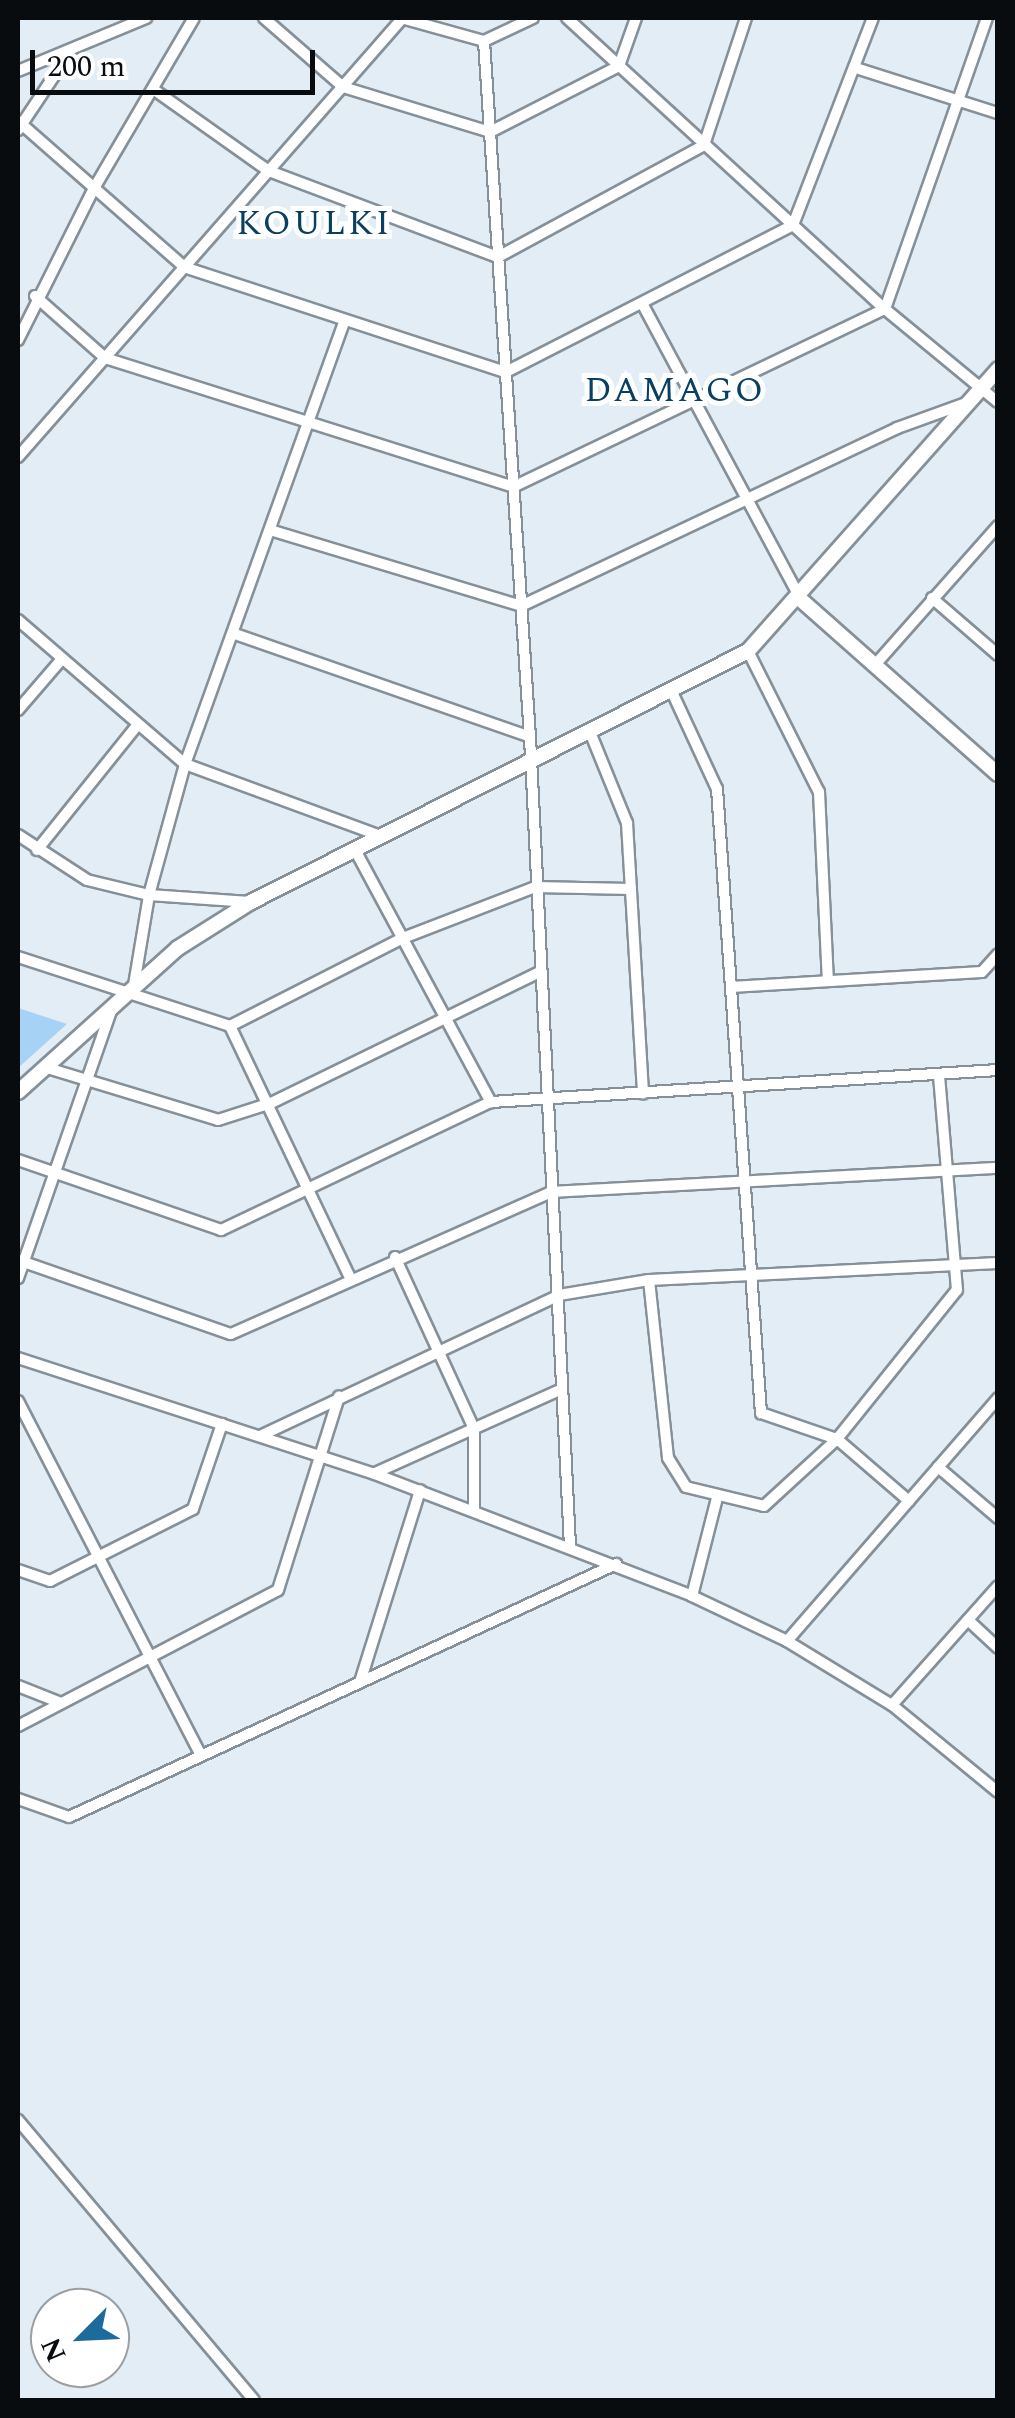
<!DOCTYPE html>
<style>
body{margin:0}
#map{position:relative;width:1015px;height:2418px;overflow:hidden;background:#e2edf6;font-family:Spectral,serif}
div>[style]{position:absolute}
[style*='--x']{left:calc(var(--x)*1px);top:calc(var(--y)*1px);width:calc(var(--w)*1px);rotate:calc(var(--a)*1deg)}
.green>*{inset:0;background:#a6d2f6}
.roads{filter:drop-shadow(2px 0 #859098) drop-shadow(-2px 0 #859098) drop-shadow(0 2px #859098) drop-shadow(0 -2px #859098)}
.minor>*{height:10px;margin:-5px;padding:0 5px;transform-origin:5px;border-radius:5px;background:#fff}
.major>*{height:14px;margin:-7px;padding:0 7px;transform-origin:7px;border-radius:7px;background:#fff}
span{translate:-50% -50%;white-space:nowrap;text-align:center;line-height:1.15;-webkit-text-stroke:10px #fff;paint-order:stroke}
.quarter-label{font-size:35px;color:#093f62;letter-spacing:2.5px}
.frame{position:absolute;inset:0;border:20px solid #090c0f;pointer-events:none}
.north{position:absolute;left:30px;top:2288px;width:100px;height:100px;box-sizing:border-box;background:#fff;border:2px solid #9d9e9f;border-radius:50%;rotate:246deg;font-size:28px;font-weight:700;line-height:40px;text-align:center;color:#090c0f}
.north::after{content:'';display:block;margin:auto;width:35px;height:45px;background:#1d6a9c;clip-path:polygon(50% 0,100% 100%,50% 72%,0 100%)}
.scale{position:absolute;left:30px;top:50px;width:285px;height:45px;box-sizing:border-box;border:5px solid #090c0f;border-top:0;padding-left:12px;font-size:30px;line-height:35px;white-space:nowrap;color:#090c0f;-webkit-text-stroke:8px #fff;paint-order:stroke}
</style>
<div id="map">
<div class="green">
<i style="clip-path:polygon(18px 1008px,67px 1024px,18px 1068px)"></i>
</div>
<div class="roads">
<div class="minor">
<i style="--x:264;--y:18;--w:105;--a:41.1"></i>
<i style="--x:343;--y:87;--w:154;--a:17"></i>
<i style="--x:490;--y:132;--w:145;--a:-27.1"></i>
<i style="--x:619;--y:66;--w:51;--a:-70.5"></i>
<i style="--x:401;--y:18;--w:86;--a:15.5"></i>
<i style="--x:484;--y:41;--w:54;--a:-25.1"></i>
<i style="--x:567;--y:18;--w:431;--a:42.5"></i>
<i style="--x:885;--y:309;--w:146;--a:39.5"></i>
<i style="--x:484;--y:41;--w:698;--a:86.22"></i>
<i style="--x:530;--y:737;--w:809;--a:87.17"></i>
<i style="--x:859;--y:69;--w:146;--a:17.6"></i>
<i style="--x:18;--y:71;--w:139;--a:-22.5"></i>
<i style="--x:153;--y:89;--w:142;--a:35.3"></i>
<i style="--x:269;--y:171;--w:245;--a:20.6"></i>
<i style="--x:498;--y:257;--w:234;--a:-28.5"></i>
<i style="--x:704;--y:145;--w:134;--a:-71.7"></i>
<i style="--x:18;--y:121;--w:221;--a:41.3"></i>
<i style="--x:184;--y:267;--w:339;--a:18.1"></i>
<i style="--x:506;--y:372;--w:322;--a:-27.1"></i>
<i style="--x:793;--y:225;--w:222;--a:-68.9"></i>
<i style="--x:18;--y:130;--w:94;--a:-56.3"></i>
<i style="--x:35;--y:296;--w:94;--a:41.5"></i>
<i style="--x:105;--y:358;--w:428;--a:17.5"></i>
<i style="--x:513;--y:487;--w:412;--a:-25.6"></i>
<i style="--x:885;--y:309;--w:308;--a:-70.7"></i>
<i style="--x:643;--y:305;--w:332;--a:61.8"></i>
<i style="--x:18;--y:340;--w:168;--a:-63.4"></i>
<i style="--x:93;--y:190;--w:199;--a:-59.6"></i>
<i style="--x:18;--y:457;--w:581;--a:-48.77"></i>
<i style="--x:270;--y:530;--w:262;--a:16.8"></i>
<i style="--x:521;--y:606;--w:416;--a:-25.3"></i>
<i style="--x:897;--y:428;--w:73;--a:-19.9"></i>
<i style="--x:932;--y:598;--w:87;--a:40.8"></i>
<i style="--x:18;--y:620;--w:221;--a:40.8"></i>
<i style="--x:185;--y:764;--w:209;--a:20.2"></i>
<i style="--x:235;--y:634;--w:312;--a:19.2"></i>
<i style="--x:748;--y:651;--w:158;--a:63.3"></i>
<i style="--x:819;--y:792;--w:189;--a:87.3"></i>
<i style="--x:874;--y:666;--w:187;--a:-48.5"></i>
<i style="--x:672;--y:692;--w:107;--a:65.1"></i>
<i style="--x:717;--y:789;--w:626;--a:85.97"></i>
<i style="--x:761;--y:1413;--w:80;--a:18.9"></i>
<i style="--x:837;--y:1439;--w:95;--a:40.7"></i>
<i style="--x:18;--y:710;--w:66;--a:-49.3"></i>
<i style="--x:590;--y:732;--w:98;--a:67.9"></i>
<i style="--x:627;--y:823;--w:271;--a:86.6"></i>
<i style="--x:18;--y:835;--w:82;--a:33.1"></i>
<i style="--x:87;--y:880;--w:64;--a:13.6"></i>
<i style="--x:149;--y:895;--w:101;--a:4"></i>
<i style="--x:354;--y:848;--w:289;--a:61.7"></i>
<i style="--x:37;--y:850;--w:158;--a:-51.2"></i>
<i style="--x:18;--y:957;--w:223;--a:18"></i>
<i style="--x:230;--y:1026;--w:194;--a:-27"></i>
<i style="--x:403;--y:938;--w:142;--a:-21.1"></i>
<i style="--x:535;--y:887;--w:96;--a:1.2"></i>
<i style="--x:134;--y:985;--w:91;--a:-80.5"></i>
<i style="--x:149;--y:895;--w:136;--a:-74.6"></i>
<i style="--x:185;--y:764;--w:470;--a:-70.2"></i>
<i style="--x:731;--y:987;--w:251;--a:-3.4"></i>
<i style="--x:982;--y:972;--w:24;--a:-48"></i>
<i style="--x:230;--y:1026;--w:279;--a:64.5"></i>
<i style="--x:44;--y:1067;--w:182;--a:16.9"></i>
<i style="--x:218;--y:1120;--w:56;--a:-17.8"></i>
<i style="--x:271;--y:1103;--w:299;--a:-26"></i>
<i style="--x:18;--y:1160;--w:215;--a:19"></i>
<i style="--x:221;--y:1230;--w:299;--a:-25.4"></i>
<i style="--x:491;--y:1102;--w:508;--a:-3.61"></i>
<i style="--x:395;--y:1257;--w:189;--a:65.3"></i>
<i style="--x:474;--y:1429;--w:81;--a:90"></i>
<i style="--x:18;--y:1260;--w:225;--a:19.2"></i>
<i style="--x:231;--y:1334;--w:350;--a:-23.9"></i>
<i style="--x:551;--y:1192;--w:448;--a:-3.1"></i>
<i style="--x:18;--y:1278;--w:283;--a:-70.8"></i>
<i style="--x:649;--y:1280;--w:179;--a:83.9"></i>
<i style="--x:668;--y:1458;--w:34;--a:58"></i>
<i style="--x:686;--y:1487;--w:80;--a:13.7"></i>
<i style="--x:764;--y:1506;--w:99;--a:-42.5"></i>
<i style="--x:837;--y:1439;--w:191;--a:-51.2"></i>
<i style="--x:957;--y:1290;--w:214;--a:-94.8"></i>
<i style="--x:18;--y:1358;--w:375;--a:18"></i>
<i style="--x:375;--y:1474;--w:340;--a:21"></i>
<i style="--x:692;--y:1596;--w:105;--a:25.3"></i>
<i style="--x:787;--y:1641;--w:123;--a:31.4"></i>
<i style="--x:892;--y:1705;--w:137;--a:39.4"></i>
<i style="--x:18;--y:1401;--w:399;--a:62.7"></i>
<i style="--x:260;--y:1436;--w:331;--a:-25.2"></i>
<i style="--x:559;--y:1295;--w:91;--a:-9.5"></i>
<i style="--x:649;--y:1280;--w:349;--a:-2.8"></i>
<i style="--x:938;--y:1467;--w:79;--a:40.4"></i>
<i style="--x:375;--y:1473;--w:205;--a:-24.2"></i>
<i style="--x:18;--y:1570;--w:34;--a:19"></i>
<i style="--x:50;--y:1581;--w:160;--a:-26.7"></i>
<i style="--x:193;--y:1509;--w:90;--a:-71.2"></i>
<i style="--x:692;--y:1596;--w:101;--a:-75.7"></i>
<i style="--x:968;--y:1620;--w:41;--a:43"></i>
<i style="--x:787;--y:1641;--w:322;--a:-49"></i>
<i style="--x:360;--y:1682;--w:201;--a:-72.6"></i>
<i style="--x:18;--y:1686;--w:46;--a:21.6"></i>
<i style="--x:892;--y:1705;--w:159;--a:-48.3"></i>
<i style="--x:18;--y:1726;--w:293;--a:-27.6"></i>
<i style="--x:278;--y:1590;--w:203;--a:-72.5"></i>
<i style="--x:18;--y:1799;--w:54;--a:19.4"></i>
<i style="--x:69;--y:1817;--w:603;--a:-24.82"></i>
<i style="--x:18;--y:2120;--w:366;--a:49.9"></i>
</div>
<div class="major">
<i style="--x:800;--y:599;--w:264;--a:41.5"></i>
<i style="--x:18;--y:1092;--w:215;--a:-42"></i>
<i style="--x:178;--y:948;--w:86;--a:-32.2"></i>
<i style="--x:251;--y:902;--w:557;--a:-26.8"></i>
<i style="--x:748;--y:651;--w:377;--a:-48.4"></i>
</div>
</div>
<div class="quarter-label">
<span style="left:314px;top:224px">KOULKI</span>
<span style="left:675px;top:391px">DAMAGO</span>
</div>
<div class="frame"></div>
<div class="north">N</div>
<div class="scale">200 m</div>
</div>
